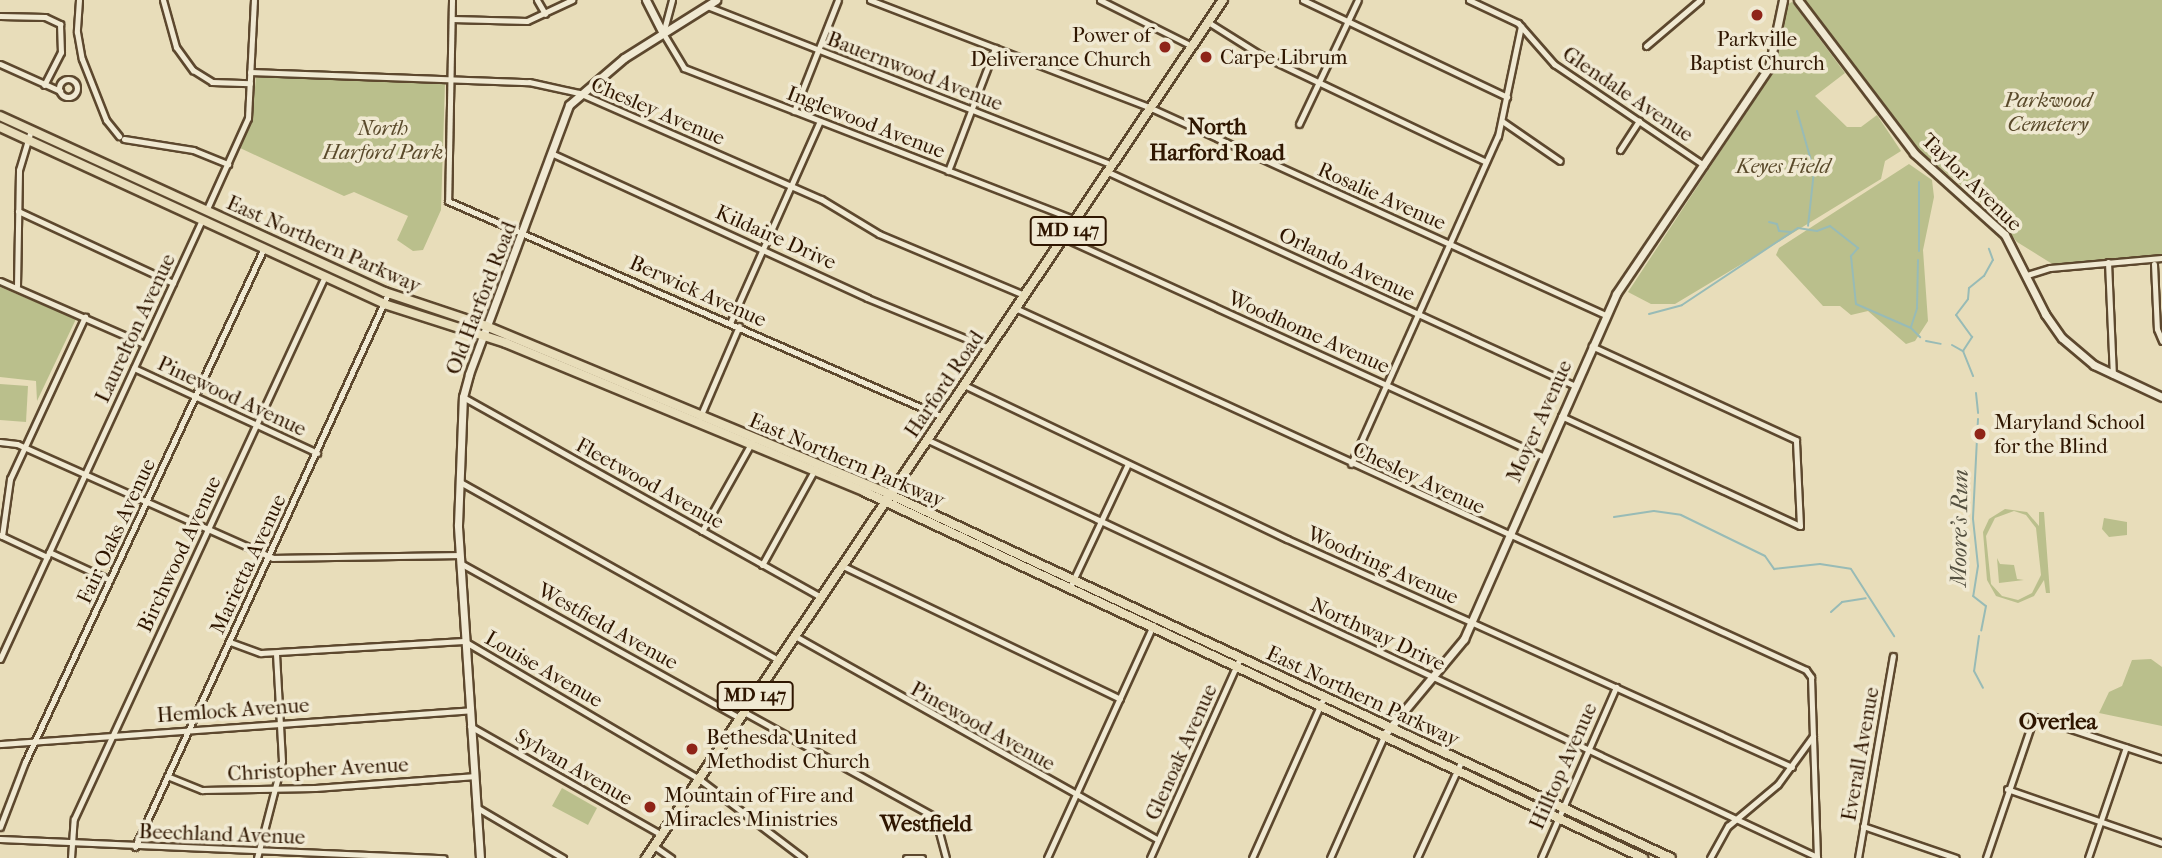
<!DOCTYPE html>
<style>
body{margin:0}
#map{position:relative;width:2162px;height:858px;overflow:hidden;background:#e8ddba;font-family:"IM FELL French Canon",serif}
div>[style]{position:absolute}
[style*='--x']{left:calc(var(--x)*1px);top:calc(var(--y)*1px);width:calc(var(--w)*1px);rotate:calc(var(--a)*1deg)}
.green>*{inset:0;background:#babf8c}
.stream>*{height:2px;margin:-1px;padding:0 1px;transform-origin:1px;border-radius:1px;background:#98bbb6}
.roads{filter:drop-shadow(2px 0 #5d482e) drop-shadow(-2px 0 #5d482e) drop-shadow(0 2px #5d482e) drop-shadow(0 -2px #5d482e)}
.street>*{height:5px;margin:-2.5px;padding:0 2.5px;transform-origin:2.5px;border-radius:2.5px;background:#f0e9d2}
.street>.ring{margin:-2.5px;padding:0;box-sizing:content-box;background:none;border:5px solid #f0e9d2;border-radius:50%}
.secondary>*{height:7px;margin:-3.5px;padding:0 3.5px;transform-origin:3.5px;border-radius:3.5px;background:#f0e9d2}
.primary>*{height:8px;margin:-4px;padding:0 4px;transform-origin:4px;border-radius:4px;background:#e8ddba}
.dots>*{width:19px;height:19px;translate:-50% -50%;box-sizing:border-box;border:4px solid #f0e9d2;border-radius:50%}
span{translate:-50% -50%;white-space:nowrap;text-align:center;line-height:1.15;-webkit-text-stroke:7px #f0e9d2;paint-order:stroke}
.shield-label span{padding:2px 5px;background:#f0e9d2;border:2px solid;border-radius:5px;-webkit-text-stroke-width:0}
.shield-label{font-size:19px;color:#2f1600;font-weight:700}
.poi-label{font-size:21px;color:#2f1600}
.right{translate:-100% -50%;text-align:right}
.left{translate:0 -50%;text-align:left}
.street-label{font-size:21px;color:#2f1600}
.park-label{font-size:21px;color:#59492a;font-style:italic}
.neighbourhood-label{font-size:23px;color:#2f1600;font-weight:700}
.water-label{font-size:23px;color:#545040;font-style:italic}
</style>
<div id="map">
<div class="green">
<i style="clip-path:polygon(1805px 0,2162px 0,2162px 254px,2054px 265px,2017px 242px,1990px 210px,1918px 149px)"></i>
<i style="clip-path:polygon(1792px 2px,1845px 73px,1815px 96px,1847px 127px,1861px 127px,1877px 115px,1901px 151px,1885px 161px,1881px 179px,1770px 247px,1675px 304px,1651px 304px,1628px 292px,1776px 67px,1788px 4px)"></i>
<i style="clip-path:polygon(256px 77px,445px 83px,441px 210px,423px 250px,413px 251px,397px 240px,408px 216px,354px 192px,344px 196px,240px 148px,252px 118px)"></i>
<i style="clip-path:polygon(1909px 164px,1932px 180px,1934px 197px,1923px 250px,1928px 321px,1915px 341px,1906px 344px,1868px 311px,1851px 315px,1840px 306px,1823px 306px,1776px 255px,1779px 248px)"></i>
<i style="clip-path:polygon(0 287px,76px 319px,37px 401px,36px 381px,0 377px)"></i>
<i style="clip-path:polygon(0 384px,28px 386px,26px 422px,0 420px)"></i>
<i style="clip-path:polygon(evenodd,2005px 509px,2027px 512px,2039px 526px,2039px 512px,2044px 512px,2050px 593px,2046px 593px,2044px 580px,2034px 596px,2018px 603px,1996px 596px,1987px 580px,1983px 532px,1989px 519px,2005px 509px,2014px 511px,2026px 515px,2036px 528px,2041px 575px,2032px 593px,2018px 600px,2002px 596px,1991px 584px,1986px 536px,1995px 518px,2014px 511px)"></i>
<i style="clip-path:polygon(2104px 518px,2127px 522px,2127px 535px,2109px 537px,2102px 529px)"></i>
<i style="clip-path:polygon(1997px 558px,2000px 564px,2014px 565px,2017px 579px,2024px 580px,1999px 583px)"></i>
<i style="clip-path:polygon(2151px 659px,2162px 667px,2162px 726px,2099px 713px,2109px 692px,2122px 686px,2132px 660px)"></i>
<i style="clip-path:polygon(562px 788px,597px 808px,588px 825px,552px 806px)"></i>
</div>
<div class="stream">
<i style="--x:1797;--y:111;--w:62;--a:74.2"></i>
<i style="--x:1814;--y:171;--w:55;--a:96.2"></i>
<i style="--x:1769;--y:222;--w:8;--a:14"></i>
<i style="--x:1777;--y:224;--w:7;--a:74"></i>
<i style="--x:1779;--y:231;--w:12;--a:5"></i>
<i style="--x:1919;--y:251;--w:69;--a:-90"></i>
<i style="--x:1649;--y:314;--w:34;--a:-15"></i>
<i style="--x:1682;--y:305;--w:139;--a:-33.6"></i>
<i style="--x:1798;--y:228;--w:19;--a:9"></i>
<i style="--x:1817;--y:231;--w:14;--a:-21"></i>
<i style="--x:1830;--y:226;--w:36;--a:38"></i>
<i style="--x:1858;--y:248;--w:11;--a:131"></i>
<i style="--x:1851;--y:256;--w:48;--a:84.1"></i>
<i style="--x:1856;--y:304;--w:60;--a:23.6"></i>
<i style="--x:1911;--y:328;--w:13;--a:45"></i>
<i style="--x:1911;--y:327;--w:20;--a:-72"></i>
<i style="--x:1917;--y:308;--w:48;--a:-88.8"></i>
<i style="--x:1926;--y:341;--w:15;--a:11"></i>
<i style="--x:1952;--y:345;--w:13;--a:29"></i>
<i style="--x:1963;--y:351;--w:27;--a:68"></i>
<i style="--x:1963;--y:351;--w:17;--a:-57"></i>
<i style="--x:1972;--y:337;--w:27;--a:-126"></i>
<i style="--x:1956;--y:315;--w:20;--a:-53"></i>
<i style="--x:1968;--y:299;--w:11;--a:-85"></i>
<i style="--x:1969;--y:288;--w:19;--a:-39"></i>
<i style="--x:1984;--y:276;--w:18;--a:-61"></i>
<i style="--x:1993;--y:260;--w:12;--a:-110"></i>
<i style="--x:1976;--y:393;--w:20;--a:84"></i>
<i style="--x:1978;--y:419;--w:100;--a:92.9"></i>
<i style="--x:1973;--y:519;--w:47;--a:83.9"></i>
<i style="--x:1978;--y:566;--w:30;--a:99"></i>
<i style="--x:1973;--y:596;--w:16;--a:38"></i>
<i style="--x:1986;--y:606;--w:25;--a:101"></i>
<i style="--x:1614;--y:517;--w:40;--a:-8.5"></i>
<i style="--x:1654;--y:511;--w:27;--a:8"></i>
<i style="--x:1681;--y:515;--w:93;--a:26"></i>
<i style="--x:1765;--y:556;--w:16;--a:55"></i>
<i style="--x:1774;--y:569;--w:46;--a:-6.2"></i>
<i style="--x:1820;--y:564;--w:31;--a:9"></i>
<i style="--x:1851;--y:569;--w:80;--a:57.3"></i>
<i style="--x:1831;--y:612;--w:15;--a:-42"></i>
<i style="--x:1842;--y:602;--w:24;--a:-9"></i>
<i style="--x:1979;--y:636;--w:35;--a:98"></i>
<i style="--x:1974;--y:671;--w:19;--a:62"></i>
</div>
<div class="roads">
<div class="street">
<i style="--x:79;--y:0;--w:32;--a:94"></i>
<i style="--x:77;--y:32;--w:27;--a:80"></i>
<i style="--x:82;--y:59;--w:66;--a:68.5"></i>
<i style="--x:106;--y:120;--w:21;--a:51"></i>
<i style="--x:163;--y:0;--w:49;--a:74.5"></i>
<i style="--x:176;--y:47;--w:29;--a:54"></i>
<i style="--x:193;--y:70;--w:22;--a:32"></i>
<i style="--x:212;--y:82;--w:38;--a:2"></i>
<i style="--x:452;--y:0;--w:201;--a:91.1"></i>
<i style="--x:448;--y:201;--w:540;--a:23.57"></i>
<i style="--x:537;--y:0;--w:16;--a:60"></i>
<i style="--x:672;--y:0;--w:34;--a:105"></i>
<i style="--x:663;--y:33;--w:41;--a:59"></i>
<i style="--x:684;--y:68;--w:420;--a:21.2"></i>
<i style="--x:870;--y:0;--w:301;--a:21"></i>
<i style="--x:1151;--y:108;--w:500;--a:24.5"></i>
<i style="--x:1100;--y:0;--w:103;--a:26.6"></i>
<i style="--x:1303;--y:0;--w:226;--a:25.4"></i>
<i style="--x:1469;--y:0;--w:54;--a:25.1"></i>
<i style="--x:1518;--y:23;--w:55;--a:48.7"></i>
<i style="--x:1554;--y:64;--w:181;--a:34"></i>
<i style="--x:707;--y:6;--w:435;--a:21.4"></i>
<i style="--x:0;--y:16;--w:45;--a:1.3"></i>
<i style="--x:45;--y:17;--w:17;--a:25"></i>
<i style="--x:60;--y:24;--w:28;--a:88"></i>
<i style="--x:61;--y:52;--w:37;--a:117"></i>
<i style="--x:452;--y:19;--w:75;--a:1.5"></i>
<i style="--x:527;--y:21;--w:50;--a:-25"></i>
<i style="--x:1208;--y:22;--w:60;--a:32.1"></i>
<i style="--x:1259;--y:54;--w:251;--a:25.4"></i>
<i style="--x:1646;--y:46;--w:71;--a:-40.4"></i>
<i style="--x:0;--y:64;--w:66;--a:24.2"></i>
<i style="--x:250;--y:72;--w:279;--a:2.1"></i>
<i style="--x:529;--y:82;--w:51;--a:12.4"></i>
<i style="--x:579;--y:93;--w:264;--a:23.7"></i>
<i style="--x:821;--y:199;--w:68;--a:31.1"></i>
<i style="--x:879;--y:234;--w:157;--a:22.8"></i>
<i class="ring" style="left:59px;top:79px;width:13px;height:13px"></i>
<i style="--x:794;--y:111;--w:119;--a:-68.4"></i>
<i style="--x:1502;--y:121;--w:70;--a:34.6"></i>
<i style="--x:1299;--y:124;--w:137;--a:-64.6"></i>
<i style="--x:124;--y:139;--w:70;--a:9.1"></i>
<i style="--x:193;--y:150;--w:38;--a:22"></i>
<i style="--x:1620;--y:150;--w:35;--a:-57"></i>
<i style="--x:551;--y:153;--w:348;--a:24.6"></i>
<i style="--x:867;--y:298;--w:132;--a:22.3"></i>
<i style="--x:948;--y:171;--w:132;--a:-69.1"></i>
<i style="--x:1108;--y:172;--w:511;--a:24.61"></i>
<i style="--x:18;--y:211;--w:171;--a:24.9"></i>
<i style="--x:206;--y:211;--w:102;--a:-65.7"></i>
<i style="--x:248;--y:118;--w:118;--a:-87.1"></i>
<i style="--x:1064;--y:238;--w:525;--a:24.52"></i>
<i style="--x:2108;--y:262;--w:113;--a:87.5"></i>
<i style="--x:2154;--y:264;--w:65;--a:87.4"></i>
<i style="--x:2157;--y:329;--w:13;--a:67"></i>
<i style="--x:2027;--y:275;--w:24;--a:-17"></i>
<i style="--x:2050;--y:268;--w:112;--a:-5.1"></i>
<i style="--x:0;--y:281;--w:157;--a:23.6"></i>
<i style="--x:17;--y:286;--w:116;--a:-89"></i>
<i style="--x:19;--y:170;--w:42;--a:-73.3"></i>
<i style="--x:1015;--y:308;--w:870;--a:24.59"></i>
<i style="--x:1806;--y:670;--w:9;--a:54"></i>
<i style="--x:1811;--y:677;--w:181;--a:88.1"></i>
<i style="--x:730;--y:323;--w:221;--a:-66"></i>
<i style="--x:134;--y:368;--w:202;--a:24.9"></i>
<i style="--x:964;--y:385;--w:358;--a:25.5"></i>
<i style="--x:1287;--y:539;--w:554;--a:24.3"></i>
<i style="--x:463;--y:397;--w:410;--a:29.2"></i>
<i style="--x:1561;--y:416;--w:263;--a:24.7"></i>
<i style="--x:1800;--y:526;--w:86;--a:-92.7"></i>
<i style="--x:1796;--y:440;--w:225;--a:-155.3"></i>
<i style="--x:700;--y:417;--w:99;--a:-66.8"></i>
<i style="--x:928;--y:440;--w:982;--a:25.13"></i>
<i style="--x:0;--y:442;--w:17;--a:7"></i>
<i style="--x:17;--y:444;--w:280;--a:24"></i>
<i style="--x:273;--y:558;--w:187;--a:-0.9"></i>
<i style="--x:1351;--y:464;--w:359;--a:-65.9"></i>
<i style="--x:1498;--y:136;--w:112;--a:-78.2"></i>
<i style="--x:460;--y:482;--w:365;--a:29.2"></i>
<i style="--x:702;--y:531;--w:102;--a:-60.7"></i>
<i style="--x:0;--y:535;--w:52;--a:25.1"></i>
<i style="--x:2;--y:536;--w:58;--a:-82"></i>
<i style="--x:10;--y:479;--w:179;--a:-65.2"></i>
<i style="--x:49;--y:552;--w:67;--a:24.7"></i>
<i style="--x:460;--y:563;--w:320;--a:29"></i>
<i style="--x:762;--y:565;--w:110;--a:-61.1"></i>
<i style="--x:843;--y:566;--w:307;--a:25.6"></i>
<i style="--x:1070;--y:587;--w:136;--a:-64.8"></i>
<i style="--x:795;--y:636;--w:416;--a:29.3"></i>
<i style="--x:230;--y:642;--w:33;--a:20"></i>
<i style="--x:261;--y:653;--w:203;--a:-3.4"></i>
<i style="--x:464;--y:641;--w:273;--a:30.4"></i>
<i style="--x:699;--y:779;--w:131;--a:37.2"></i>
<i style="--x:0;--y:659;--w:484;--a:-65.3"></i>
<i style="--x:744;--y:712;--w:218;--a:28.8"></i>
<i style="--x:935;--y:817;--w:42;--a:75"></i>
<i style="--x:470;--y:726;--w:221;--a:29.6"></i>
<i style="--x:0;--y:744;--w:470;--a:-4.1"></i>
<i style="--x:167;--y:776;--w:38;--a:22"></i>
<i style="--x:202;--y:790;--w:113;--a:-1"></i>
<i style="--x:315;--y:788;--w:158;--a:-4.3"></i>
<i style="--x:2007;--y:789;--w:164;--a:19.2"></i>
<i style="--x:476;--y:807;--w:101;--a:30.4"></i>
<i style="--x:1863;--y:826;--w:98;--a:19"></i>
<i style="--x:0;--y:827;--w:70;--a:-69"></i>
<i style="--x:25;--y:762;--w:567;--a:-65.06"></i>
<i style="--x:0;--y:839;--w:444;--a:2.5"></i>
<i style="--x:654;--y:846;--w:21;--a:35"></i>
<i style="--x:135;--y:847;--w:608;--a:-65.42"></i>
<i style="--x:71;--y:858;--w:39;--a:-86"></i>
<i style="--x:74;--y:819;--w:598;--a:-65.19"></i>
<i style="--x:257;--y:858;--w:100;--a:-75.5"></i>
<i style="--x:282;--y:761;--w:108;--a:-93.2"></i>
<i style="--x:906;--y:858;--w:16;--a:0"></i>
<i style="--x:1047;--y:858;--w:256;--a:-65.5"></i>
<i style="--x:1150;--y:858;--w:219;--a:-65.8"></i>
<i style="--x:1252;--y:858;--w:176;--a:-65.9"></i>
<i style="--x:1330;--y:858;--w:133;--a:-66.1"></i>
<i style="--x:1417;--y:858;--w:106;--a:-65.4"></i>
<i style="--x:1541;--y:858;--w:187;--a:-66.3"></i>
<i style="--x:1710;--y:858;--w:37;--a:-61"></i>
<i style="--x:1728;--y:826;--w:65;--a:-40"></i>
<i style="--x:1778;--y:784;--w:59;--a:-53.9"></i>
<i style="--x:1858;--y:858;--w:205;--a:-80.2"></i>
<i style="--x:1986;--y:858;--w:149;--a:-71.2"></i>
<i style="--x:2034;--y:717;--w:135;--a:18.2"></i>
<i style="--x:2088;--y:858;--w:117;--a:-71.1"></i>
</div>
<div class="secondary">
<i style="--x:646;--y:0;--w:37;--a:63"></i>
<i style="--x:1798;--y:0;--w:192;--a:52.8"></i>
<i style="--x:1914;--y:153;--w:122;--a:42"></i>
<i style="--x:2005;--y:235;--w:89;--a:63.1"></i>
<i style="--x:2045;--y:314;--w:29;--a:55"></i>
<i style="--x:2062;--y:338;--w:42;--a:40.2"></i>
<i style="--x:2094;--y:365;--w:75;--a:25.2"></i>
<i style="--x:1384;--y:735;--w:125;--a:-50.2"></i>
<i style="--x:1464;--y:639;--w:377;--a:-66.2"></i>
<i style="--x:1616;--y:294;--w:274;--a:-56"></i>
<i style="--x:1769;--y:67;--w:68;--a:-78.2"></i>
<i style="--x:480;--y:858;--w:334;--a:-93.8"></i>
<i style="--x:458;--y:525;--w:128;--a:-87.8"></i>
<i style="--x:463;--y:397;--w:24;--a:-75"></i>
<i style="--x:469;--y:374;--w:287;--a:-69.6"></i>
<i style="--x:569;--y:105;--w:72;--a:-40.5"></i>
<i style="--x:624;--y:58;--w:109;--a:-32.2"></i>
</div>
<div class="primary">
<i style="--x:0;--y:116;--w:423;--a:24.6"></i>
<i style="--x:385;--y:292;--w:107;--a:18.6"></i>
<i style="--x:486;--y:326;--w:439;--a:22.6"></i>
<i style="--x:891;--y:495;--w:860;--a:24.96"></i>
<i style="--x:0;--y:127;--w:423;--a:24.7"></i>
<i style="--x:384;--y:304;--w:128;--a:17.7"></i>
<i style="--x:506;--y:343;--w:389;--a:22.5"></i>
<i style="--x:865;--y:492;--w:860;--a:25.19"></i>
<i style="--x:646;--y:858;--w:1034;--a:-56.08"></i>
</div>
</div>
<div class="dots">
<i style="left:1757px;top:15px;background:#8f2418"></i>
<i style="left:1165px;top:47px;background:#8f2418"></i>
<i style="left:1206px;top:57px;background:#8f2418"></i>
<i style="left:1980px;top:434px;background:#8f2418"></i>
<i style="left:692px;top:749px;background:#8f2418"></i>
<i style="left:650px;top:807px;background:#8f2418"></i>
</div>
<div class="shield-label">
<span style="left:1068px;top:231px">MD 147</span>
<span style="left:755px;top:696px">MD 147</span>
</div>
<div class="poi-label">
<span class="right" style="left:1151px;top:47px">Power of<br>Deliverance Church</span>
<span style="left:1757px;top:51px">Parkville<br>Baptist Church</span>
<span class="left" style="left:1220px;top:57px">Carpe Librum</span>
<span class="left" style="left:1994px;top:434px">Maryland School<br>for the Blind</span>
<span class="left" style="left:706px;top:749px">Bethesda United<br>Methodist Church</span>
<span class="left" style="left:664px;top:807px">Mountain of Fire and<br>Miracles Ministries</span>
</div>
<div class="street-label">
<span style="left:915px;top:71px;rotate:21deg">Bauernwood Avenue</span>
<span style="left:1628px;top:94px;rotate:34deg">Glendale Avenue</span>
<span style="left:658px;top:111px;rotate:23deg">Chesley Avenue</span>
<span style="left:866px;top:122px;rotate:21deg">Inglewood Avenue</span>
<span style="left:1972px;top:182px;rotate:44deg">Taylor Avenue</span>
<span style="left:1382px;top:196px;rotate:24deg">Rosalie Avenue</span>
<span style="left:776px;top:237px;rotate:24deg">Kildaire Drive</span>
<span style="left:324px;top:244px;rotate:24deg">East Northern Parkway</span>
<span style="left:1347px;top:264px;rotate:25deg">Orlando Avenue</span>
<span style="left:698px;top:291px;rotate:24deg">Berwick Avenue</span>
<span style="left:481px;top:298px;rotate:-69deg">Old Harford Road</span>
<span style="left:135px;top:328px;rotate:-65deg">Laurelton Avenue</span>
<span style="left:1309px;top:332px;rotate:24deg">Woodhome Avenue</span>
<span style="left:944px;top:384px;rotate:-56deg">Harford Road</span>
<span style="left:232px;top:396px;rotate:25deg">Pinewood Avenue</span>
<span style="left:1539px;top:421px;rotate:-66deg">Moyer Avenue</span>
<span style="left:847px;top:460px;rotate:23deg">East Northern Parkway</span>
<span style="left:1419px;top:478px;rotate:25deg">Chesley Avenue</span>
<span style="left:650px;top:483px;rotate:29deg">Fleetwood Avenue</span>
<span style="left:116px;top:531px;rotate:-65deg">Fair Oaks Avenue</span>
<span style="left:179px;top:554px;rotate:-65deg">Birchwood Avenue</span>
<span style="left:248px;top:564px;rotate:-65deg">Marietta Avenue</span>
<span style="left:1383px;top:565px;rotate:24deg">Woodring Avenue</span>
<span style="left:608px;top:626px;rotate:29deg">Westfield Avenue</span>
<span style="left:1378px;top:634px;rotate:25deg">Northway Drive</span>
<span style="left:544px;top:669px;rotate:30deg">Louise Avenue</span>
<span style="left:1363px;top:696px;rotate:25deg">East Northern Parkway</span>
<span style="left:233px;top:710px;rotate:-4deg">Hemlock Avenue</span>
<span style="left:983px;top:726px;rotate:29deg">Pinewood Avenue</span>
<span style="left:1181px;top:752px;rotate:-66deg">Glenoak Avenue</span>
<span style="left:1860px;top:754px;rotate:-80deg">Everall Avenue</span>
<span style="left:1563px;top:766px;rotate:-66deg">Hilltop Avenue</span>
<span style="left:574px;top:767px;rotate:30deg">Sylvan Avenue</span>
<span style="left:318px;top:769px;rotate:-3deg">Christopher Avenue</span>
<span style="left:222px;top:834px;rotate:2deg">Beechland Avenue</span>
</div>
<div class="park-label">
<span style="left:2048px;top:112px">Parkwood<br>Cemetery</span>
<span style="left:383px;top:140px">North<br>Harford Park</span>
<span style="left:1783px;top:166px">Keyes Field</span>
</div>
<div class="neighbourhood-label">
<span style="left:1217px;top:140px">North<br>Harford Road</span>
<span style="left:2058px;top:722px">Overlea</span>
<span style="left:926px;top:824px">Westfield</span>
</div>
<div class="water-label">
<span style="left:1960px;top:528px;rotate:-89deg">Moore's Run</span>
</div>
</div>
